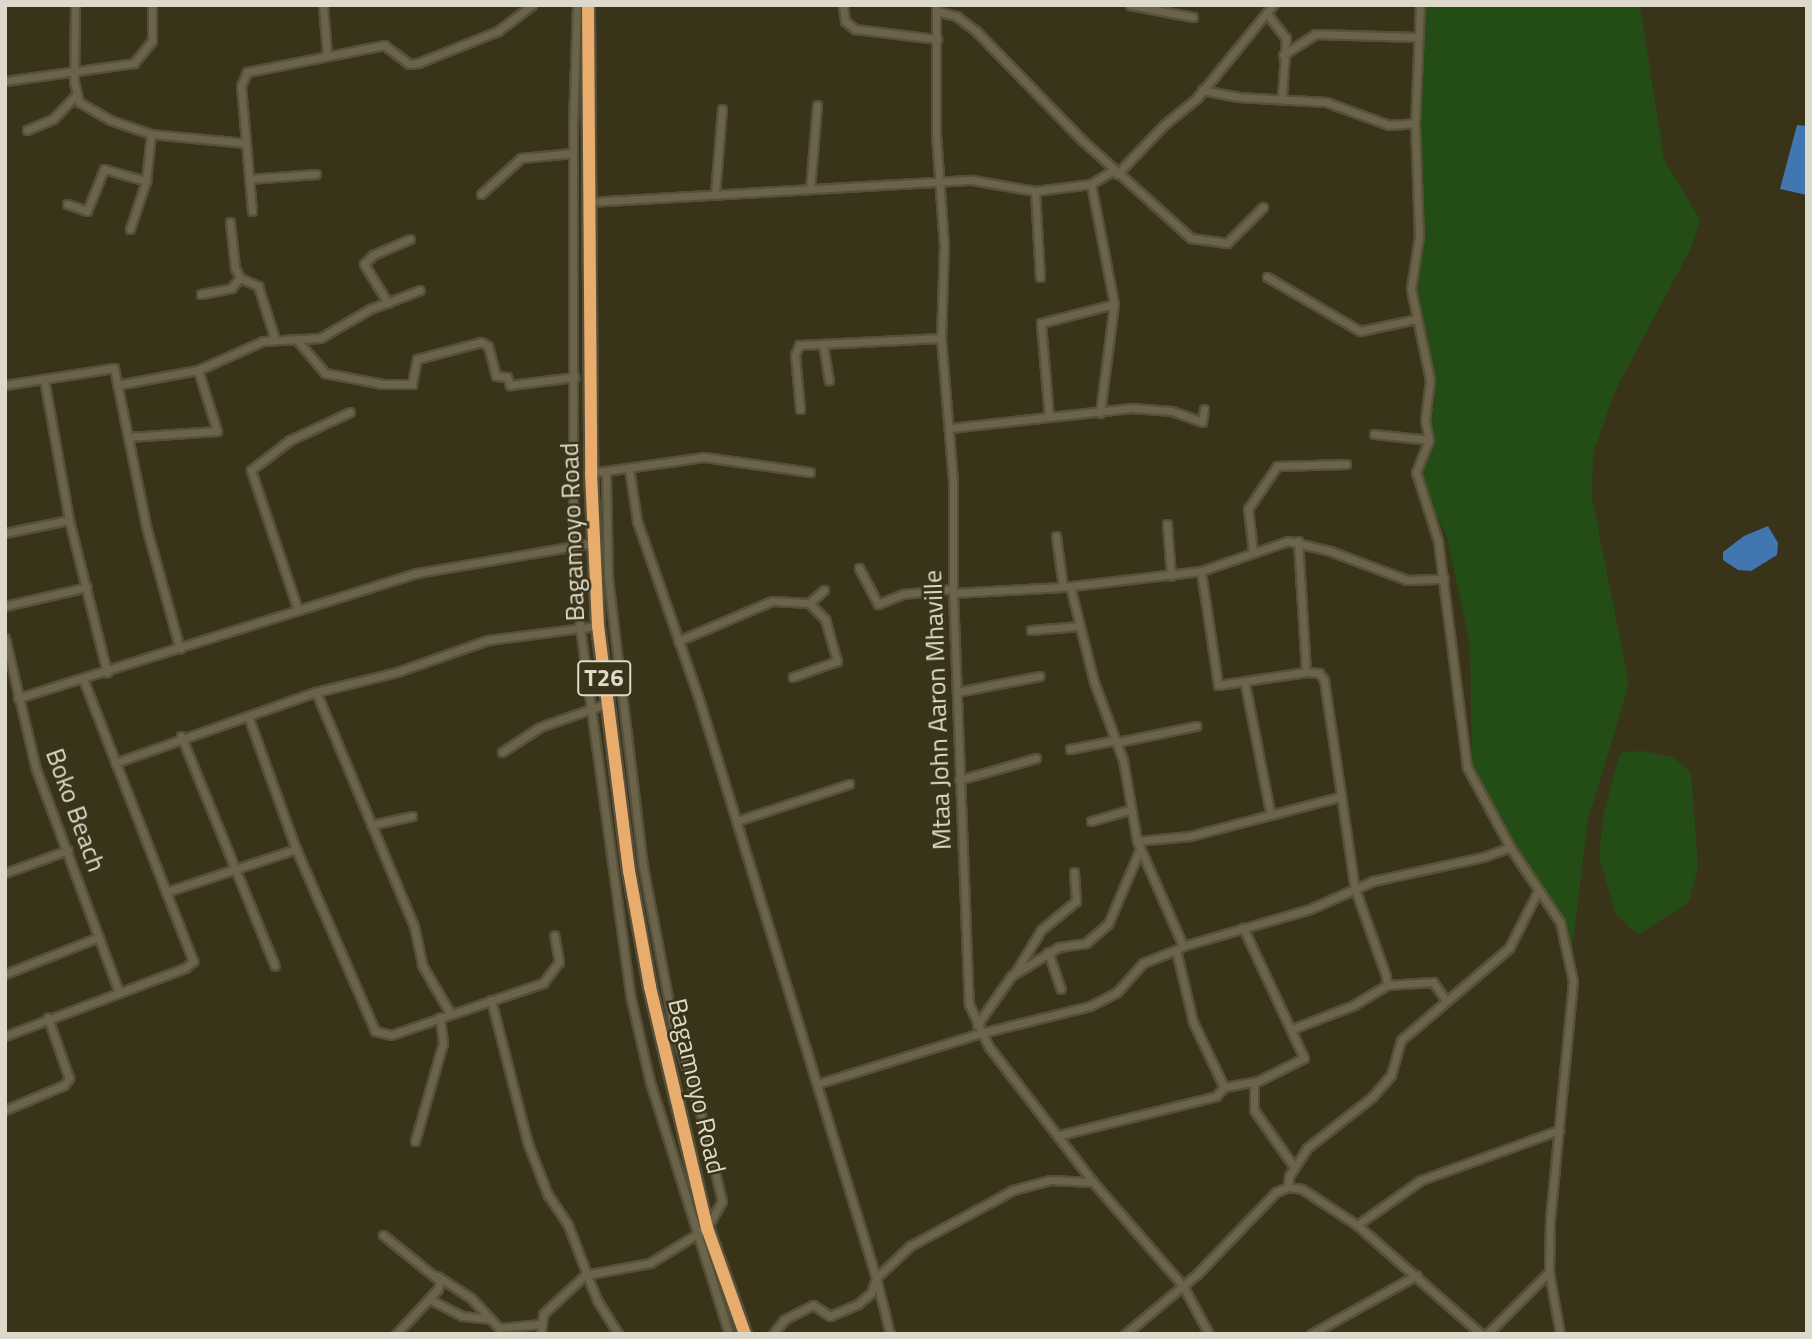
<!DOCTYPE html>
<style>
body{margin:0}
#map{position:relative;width:1812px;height:1339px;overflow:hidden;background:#39331a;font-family:"Titillium Web",sans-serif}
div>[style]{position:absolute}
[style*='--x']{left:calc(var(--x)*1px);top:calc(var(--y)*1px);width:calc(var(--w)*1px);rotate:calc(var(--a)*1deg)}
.green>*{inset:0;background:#244d16}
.water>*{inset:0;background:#4276b0}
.roads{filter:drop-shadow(2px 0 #56503b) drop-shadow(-2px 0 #56503b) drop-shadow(0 2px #56503b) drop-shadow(0 -2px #56503b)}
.street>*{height:7px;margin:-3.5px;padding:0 3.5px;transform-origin:3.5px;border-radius:3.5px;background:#6b644a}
.highway>*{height:12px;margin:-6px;padding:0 6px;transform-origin:6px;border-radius:6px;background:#e8ad6d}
span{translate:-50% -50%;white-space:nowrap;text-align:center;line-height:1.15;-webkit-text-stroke:5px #39331a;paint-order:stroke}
.shield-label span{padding:2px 5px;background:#39331a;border:2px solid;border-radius:5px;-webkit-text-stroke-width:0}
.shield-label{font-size:24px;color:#dddacb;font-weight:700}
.street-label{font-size:26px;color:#dddacb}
.frame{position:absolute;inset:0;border:7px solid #dddacb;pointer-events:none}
</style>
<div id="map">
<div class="green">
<i style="clip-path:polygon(1424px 5px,1640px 5px,1664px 159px,1700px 219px,1691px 248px,1615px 391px,1593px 454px,1592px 498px,1629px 684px,1588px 820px,1571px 958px,1564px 920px,1514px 845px,1472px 766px,1470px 645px,1447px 537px,1423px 489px,1417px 458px,1435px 403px,1435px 380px,1416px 289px,1424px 236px,1420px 202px)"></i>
<i style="clip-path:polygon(1643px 751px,1673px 757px,1691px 773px,1698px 867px,1689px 902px,1638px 935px,1615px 913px,1599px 856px,1604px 813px,1618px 760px,1622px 752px)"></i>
</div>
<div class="water">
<i style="clip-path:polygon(1797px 125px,1807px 126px,1807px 195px,1780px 189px)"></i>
<i style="clip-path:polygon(1768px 526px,1778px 543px,1777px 555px,1751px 571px,1738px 570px,1723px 560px,1723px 552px,1744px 536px)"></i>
</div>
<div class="roads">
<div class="street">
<i style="--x:75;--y:5;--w:77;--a:90.7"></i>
<i style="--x:74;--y:82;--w:21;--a:76"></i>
<i style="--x:79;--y:102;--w:36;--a:30"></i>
<i style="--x:110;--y:120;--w:43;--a:18.9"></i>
<i style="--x:151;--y:134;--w:95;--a:5.4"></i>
<i style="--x:323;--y:5;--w:49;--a:85.3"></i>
<i style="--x:577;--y:5;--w:123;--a:91.9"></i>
<i style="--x:573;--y:128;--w:418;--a:90"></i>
<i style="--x:573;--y:546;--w:82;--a:85.1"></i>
<i style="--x:580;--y:628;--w:374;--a:82.2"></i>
<i style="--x:631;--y:999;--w:85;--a:77.1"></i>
<i style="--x:650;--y:1082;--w:264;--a:72.6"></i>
<i style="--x:843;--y:5;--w:16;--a:83"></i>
<i style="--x:845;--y:21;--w:13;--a:39"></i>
<i style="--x:855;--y:29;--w:83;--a:7"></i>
<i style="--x:936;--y:5;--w:129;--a:90"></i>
<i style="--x:936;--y:134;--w:111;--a:85.9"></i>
<i style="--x:944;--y:245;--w:93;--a:91.8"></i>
<i style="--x:941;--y:338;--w:144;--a:85.2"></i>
<i style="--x:953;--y:481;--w:112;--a:90"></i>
<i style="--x:953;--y:593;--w:411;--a:87.8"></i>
<i style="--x:969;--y:1004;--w:47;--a:65.1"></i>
<i style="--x:989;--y:1047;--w:170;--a:52.4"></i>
<i style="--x:1093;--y:1182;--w:138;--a:49.1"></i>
<i style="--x:1183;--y:1286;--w:55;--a:61.6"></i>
<i style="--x:1130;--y:5;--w:64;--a:10.8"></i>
<i style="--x:1420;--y:5;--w:118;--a:92.4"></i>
<i style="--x:1415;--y:123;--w:113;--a:88"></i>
<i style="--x:1419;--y:236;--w:54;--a:98.6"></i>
<i style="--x:1411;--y:289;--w:93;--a:78.2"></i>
<i style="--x:1430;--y:380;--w:40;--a:97.1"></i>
<i style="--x:1425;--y:420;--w:20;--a:79"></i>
<i style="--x:1429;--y:440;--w:35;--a:112"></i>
<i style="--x:1416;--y:472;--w:72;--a:72.3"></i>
<i style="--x:1438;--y:541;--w:228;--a:82.7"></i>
<i style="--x:1467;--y:767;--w:91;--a:61.7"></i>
<i style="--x:1510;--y:847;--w:90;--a:56.3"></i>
<i style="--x:1560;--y:922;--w:60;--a:77.6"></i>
<i style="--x:1573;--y:981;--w:239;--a:95.5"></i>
<i style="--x:1550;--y:1219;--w:53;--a:91.1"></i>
<i style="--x:1549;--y:1272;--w:63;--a:79.9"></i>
<i style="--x:936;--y:11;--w:21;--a:14"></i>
<i style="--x:956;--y:16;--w:25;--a:37"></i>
<i style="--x:976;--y:31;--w:152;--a:45.8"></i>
<i style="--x:1082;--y:140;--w:147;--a:42"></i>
<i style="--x:1191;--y:238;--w:36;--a:8"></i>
<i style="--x:1227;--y:243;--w:51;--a:-45"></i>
<i style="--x:1267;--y:14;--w:31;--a:52"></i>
<i style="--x:1286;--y:38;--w:58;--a:93.9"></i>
<i style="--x:1283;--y:55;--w:38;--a:-33"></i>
<i style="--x:1315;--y:34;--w:102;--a:1.7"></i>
<i style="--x:5;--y:81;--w:130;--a:-7.9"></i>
<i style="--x:134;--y:63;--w:28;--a:-51"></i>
<i style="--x:152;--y:41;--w:36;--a:-90"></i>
<i style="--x:1202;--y:90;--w:37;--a:11"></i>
<i style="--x:1238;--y:97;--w:88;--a:3.3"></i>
<i style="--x:1326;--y:102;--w:67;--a:20.1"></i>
<i style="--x:1389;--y:125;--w:26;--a:-4"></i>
<i style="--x:27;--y:130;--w:28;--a:-23"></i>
<i style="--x:53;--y:119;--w:33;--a:-46"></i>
<i style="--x:1117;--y:174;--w:69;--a:-46.2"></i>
<i style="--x:1165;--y:124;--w:40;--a:-39"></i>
<i style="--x:1196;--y:99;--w:122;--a:-50.7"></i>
<i style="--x:249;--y:179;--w:67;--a:-4.3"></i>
<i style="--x:1091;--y:184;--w:122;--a:79.1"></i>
<i style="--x:1114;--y:304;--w:110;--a:97.3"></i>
<i style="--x:810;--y:189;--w:84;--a:-85.2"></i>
<i style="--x:1035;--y:191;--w:86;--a:86.7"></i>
<i style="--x:481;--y:194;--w:54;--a:-42"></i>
<i style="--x:521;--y:158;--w:52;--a:-5.5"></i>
<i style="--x:715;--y:194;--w:85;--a:-85.3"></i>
<i style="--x:588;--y:202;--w:385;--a:-3.3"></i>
<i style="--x:972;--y:180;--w:64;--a:9.9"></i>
<i style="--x:1035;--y:191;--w:56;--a:-7.1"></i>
<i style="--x:1091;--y:184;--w:26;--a:-32"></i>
<i style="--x:67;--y:204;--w:21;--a:19"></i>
<i style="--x:87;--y:211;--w:45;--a:-68"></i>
<i style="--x:104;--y:169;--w:44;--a:15.9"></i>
<i style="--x:252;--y:211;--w:125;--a:-95"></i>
<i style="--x:241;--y:86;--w:15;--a:-67"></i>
<i style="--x:247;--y:72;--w:140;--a:-11.1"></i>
<i style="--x:384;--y:45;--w:31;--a:37"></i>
<i style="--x:409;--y:64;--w:9;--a:-6"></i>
<i style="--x:418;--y:63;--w:86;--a:-21.8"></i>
<i style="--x:498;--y:31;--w:43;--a:-37.4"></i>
<i style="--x:230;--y:222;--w:46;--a:83.8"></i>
<i style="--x:235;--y:268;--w:11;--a:63"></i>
<i style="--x:240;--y:278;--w:20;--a:24"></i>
<i style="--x:258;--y:286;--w:56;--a:72.2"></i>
<i style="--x:130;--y:229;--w:51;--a:-71.6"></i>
<i style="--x:146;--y:181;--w:47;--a:-83.9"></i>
<i style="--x:1267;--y:277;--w:108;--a:30.1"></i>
<i style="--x:1360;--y:331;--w:57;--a:-12.1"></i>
<i style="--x:201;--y:294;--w:31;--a:-11"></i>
<i style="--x:231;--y:288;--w:13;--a:-48"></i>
<i style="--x:388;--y:303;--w:46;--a:-121.6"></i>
<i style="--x:364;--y:264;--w:13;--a:-45"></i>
<i style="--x:373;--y:255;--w:40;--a:-23.4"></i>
<i style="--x:296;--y:339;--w:45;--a:49.5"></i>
<i style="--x:325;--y:373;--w:59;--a:10.7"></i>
<i style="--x:383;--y:384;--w:29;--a:0"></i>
<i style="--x:412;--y:384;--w:25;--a:-79"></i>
<i style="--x:417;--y:359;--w:66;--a:-14.9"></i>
<i style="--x:481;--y:342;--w:8;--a:30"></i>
<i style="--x:488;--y:346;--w:31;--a:75"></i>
<i style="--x:496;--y:376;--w:11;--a:5"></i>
<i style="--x:507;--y:377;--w:9;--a:69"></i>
<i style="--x:510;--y:385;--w:65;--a:-7"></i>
<i style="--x:823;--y:344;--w:37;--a:81"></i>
<i style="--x:44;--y:379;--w:143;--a:79.9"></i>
<i style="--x:69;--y:520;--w:157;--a:76"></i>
<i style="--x:5;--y:385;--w:110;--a:-8.9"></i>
<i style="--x:114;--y:368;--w:165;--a:78.5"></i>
<i style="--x:147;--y:530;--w:123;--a:74.5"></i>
<i style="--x:117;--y:385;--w:82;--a:-10.5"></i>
<i style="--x:198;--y:370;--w:71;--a:-24"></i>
<i style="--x:263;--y:341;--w:57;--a:-3"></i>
<i style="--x:320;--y:338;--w:58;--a:-30.1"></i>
<i style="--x:370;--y:309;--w:53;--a:-20.8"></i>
<i style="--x:800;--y:409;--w:54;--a:-95.3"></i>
<i style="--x:795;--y:355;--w:11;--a:-68"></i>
<i style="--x:799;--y:345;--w:142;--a:-2.8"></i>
<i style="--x:1049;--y:417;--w:94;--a:-94.9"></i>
<i style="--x:1041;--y:323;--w:75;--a:-14.6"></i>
<i style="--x:950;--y:428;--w:182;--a:-6.3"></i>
<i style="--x:1131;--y:408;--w:41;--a:4.2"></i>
<i style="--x:1172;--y:411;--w:32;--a:20"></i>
<i style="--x:1202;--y:422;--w:13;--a:-81"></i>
<i style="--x:1374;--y:434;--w:55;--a:6.2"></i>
<i style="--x:128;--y:437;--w:89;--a:-3.9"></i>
<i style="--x:217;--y:431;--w:64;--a:-107.3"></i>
<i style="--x:629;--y:468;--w:54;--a:81.4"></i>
<i style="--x:637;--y:521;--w:185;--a:70.8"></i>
<i style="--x:698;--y:696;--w:609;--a:72.99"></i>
<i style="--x:876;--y:1278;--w:16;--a:108"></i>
<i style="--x:871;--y:1293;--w:17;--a:140"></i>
<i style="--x:858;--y:1304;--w:30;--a:157"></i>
<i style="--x:830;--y:1316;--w:20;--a:-147"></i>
<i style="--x:813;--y:1305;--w:33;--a:153"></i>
<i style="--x:784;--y:1320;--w:18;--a:128"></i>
<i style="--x:591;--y:473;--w:114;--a:-8.1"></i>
<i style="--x:704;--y:457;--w:107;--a:8.1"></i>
<i style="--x:1167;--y:524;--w:52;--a:85.6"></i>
<i style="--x:5;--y:533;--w:65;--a:-11.5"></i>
<i style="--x:1056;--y:536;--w:51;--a:82.2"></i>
<i style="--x:1298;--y:541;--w:131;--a:86.5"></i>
<i style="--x:1253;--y:552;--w:43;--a:-96.6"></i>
<i style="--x:1248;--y:509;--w:52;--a:-56"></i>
<i style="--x:1277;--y:466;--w:69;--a:-1.7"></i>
<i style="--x:859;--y:568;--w:41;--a:62.2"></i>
<i style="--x:878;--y:604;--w:27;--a:-22"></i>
<i style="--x:903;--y:594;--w:50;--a:-5.7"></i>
<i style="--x:1201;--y:571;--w:115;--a:81.5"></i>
<i style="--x:1218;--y:685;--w:89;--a:-8.4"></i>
<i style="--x:1306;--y:672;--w:13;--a:4"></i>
<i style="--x:1319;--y:673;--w:9;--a:54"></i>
<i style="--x:1324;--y:680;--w:211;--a:81.6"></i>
<i style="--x:1355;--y:889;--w:92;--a:70.4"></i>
<i style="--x:1386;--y:976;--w:9;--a:84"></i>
<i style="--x:1387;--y:985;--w:39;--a:149"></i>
<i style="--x:1354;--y:1005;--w:66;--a:158.8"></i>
<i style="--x:1070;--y:586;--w:99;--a:76"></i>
<i style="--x:1094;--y:682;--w:83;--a:69.6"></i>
<i style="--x:1123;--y:760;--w:82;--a:80.2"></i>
<i style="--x:1137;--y:841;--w:115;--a:66.3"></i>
<i style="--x:1183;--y:946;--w:8;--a:150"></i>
<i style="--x:1176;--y:950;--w:74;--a:76.7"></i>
<i style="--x:1193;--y:1022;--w:72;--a:64.5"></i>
<i style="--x:953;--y:593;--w:110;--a:-3.1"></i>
<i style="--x:1063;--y:587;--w:139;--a:-6.6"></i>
<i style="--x:1201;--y:571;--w:92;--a:-19"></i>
<i style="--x:1288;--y:541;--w:43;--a:13.4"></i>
<i style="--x:1330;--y:551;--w:82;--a:20.6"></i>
<i style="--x:1407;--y:580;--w:37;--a:-2"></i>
<i style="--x:809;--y:603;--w:20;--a:-41"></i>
<i style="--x:5;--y:606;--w:84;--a:-13"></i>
<i style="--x:298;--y:610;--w:148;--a:-108.6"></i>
<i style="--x:251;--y:470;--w:49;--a:-37.6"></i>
<i style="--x:290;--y:440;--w:66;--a:-25"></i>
<i style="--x:1031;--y:630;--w:49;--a:-4.7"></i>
<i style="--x:5;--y:638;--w:135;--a:76.7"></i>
<i style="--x:36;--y:769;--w:238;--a:69.6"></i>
<i style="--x:678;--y:641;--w:102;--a:-23.1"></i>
<i style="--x:772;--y:601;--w:37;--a:3"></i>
<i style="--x:809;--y:603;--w:23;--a:45"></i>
<i style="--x:825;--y:619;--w:44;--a:74.1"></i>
<i style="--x:837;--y:661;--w:47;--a:160"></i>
<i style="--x:1245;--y:684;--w:129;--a:78.9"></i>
<i style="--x:316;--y:692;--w:254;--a:67.3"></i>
<i style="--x:414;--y:926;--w:40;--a:78"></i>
<i style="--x:422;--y:965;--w:56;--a:59.7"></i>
<i style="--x:957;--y:692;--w:84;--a:-11"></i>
<i style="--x:18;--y:698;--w:418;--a:-17.4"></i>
<i style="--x:417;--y:573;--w:179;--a:-9.7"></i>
<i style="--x:248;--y:716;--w:141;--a:70.2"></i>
<i style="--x:296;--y:849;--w:198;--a:66.5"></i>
<i style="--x:375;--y:1031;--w:16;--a:14"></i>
<i style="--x:391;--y:1035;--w:161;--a:-18.9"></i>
<i style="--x:543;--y:983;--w:26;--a:-53"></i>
<i style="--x:559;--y:962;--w:27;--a:-100"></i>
<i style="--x:181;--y:736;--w:248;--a:67.8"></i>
<i style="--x:1118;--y:742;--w:80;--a:-11.6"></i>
<i style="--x:1070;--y:749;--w:47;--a:-11.1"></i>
<i style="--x:502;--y:752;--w:45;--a:-33.3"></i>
<i style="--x:540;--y:727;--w:72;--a:-19.4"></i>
<i style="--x:115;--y:763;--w:213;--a:-19.5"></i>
<i style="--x:316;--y:692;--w:83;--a:-13.9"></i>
<i style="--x:397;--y:672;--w:96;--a:-19.4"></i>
<i style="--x:488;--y:640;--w:111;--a:-7.3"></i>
<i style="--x:959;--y:780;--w:80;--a:-15.9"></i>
<i style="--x:737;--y:821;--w:118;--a:-18.3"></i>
<i style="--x:1091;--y:821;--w:40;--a:-16"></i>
<i style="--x:371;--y:825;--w:42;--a:-12.4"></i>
<i style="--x:1137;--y:841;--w:53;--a:-5.4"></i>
<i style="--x:1190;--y:836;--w:154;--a:-14.7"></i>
<i style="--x:5;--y:873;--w:67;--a:-20.1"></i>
<i style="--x:166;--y:892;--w:137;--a:-18.3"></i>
<i style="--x:1183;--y:946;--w:132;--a:-16.2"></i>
<i style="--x:1310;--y:909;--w:69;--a:-24"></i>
<i style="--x:1373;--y:881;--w:113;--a:-12.3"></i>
<i style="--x:1483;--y:857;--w:29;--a:-20"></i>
<i style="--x:1048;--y:952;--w:39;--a:71"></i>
<i style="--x:1015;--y:973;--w:50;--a:-58.8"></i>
<i style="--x:1041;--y:930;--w:45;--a:-39.6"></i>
<i style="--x:1076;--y:901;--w:29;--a:-94"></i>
<i style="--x:5;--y:974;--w:101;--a:-21.5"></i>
<i style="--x:1387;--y:985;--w:46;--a:-3.7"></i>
<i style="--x:1433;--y:982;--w:21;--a:55"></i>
<i style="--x:491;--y:1000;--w:149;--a:75.6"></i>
<i style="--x:528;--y:1144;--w:55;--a:68.6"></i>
<i style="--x:548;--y:1195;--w:36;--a:56"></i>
<i style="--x:568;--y:1225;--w:80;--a:68.9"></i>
<i style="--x:597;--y:1300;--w:40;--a:58"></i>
<i style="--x:977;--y:1025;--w:60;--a:-55.2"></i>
<i style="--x:1011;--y:976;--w:56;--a:-31.1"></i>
<i style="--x:1059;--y:947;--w:27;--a:-8"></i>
<i style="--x:1086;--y:943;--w:29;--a:-41"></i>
<i style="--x:1108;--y:924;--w:82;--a:-66.9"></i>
<i style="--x:5;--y:1036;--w:192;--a:-20.7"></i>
<i style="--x:185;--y:968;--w:11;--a:-41"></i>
<i style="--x:193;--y:961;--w:303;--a:-111.3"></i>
<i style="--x:1254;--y:1082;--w:28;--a:90"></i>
<i style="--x:1254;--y:1110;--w:70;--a:54.9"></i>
<i style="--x:817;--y:1084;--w:172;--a:-17.3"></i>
<i style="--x:981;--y:1033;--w:112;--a:-13.9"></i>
<i style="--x:1090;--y:1006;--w:30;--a:-27"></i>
<i style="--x:1117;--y:992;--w:39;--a:-48"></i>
<i style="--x:1143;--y:963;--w:35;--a:-22"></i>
<i style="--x:5;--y:1110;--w:64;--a:-23"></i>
<i style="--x:64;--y:1085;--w:9;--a:-54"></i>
<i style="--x:69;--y:1078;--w:64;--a:-109.3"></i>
<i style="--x:1060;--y:1135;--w:161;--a:-14"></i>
<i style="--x:1216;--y:1096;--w:12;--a:-48"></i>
<i style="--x:1224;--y:1087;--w:35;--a:-10"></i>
<i style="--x:1258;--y:1081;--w:51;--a:-26.6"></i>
<i style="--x:1304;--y:1058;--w:144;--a:-115.1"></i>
<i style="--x:415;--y:1141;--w:102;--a:-74.1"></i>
<i style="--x:443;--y:1043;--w:26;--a:-97"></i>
<i style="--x:1288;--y:1187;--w:11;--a:-85"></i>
<i style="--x:1289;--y:1176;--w:33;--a:-57"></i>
<i style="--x:1307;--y:1148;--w:83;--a:-38.1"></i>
<i style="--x:1372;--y:1097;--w:29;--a:-49"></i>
<i style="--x:1391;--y:1075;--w:36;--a:-74"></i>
<i style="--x:1401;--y:1040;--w:142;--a:-40.4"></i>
<i style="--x:1509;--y:948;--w:64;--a:-63"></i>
<i style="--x:1357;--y:1225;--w:78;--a:-35.1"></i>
<i style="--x:1421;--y:1180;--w:147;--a:-19.9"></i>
<i style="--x:383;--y:1235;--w:73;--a:38.9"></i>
<i style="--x:440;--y:1281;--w:8;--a:104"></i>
<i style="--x:438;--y:1289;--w:62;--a:133"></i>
<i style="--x:437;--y:1276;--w:40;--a:32.9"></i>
<i style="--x:471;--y:1298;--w:41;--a:47"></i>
<i style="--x:499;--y:1328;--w:42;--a:-5.4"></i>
<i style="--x:429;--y:1299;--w:37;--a:27"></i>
<i style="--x:462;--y:1316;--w:27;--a:6"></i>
<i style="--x:541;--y:1334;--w:20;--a:-84"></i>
<i style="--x:543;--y:1314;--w:57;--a:-42.9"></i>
<i style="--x:585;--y:1275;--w:66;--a:-10.5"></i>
<i style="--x:650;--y:1263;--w:67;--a:-31.6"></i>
<i style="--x:707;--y:1228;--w:31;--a:-61"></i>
<i style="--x:722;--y:1201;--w:81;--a:-103.5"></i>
<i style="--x:703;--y:1122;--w:97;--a:-107.3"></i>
<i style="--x:674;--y:1029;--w:165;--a:-100.8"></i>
<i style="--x:643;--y:867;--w:290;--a:-96.9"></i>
<i style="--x:608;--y:579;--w:107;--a:-91.1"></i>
<i style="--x:890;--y:1334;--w:58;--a:-104"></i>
<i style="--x:876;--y:1278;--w:47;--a:-43.3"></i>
<i style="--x:910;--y:1246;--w:117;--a:-28.5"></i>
<i style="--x:1013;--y:1190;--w:38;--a:-15"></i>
<i style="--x:1050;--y:1180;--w:43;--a:2.7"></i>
<i style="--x:1125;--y:1334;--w:94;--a:-39.8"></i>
<i style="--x:1197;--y:1274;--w:114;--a:-46.1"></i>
<i style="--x:1276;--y:1192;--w:13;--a:-23"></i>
<i style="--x:1288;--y:1187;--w:14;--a:8"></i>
<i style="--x:1302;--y:1189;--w:66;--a:33.2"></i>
<i style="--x:1357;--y:1225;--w:165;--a:41.3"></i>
<i style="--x:1311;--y:1334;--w:121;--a:-29.1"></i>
<i style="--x:1487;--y:1334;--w:88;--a:-45"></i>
</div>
<div class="highway">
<i style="--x:588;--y:5;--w:468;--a:89.6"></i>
<i style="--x:591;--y:473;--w:153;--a:87.4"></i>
<i style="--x:598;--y:626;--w:247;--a:82.8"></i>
<i style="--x:629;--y:871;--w:118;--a:79.7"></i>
<i style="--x:650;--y:987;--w:248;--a:76.7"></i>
<i style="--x:707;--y:1228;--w:113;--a:70.3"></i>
</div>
</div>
<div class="shield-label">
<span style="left:604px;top:678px">T26</span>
</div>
<div class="street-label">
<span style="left:572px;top:532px;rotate:-92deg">Bagamoyo Road</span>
<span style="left:937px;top:710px;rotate:-92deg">Mtaa John Aaron Mhaville</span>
<span style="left:76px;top:810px;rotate:70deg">Boko Beach</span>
<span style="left:697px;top:1086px;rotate:77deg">Bagamoyo Road</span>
</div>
<div class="frame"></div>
</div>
